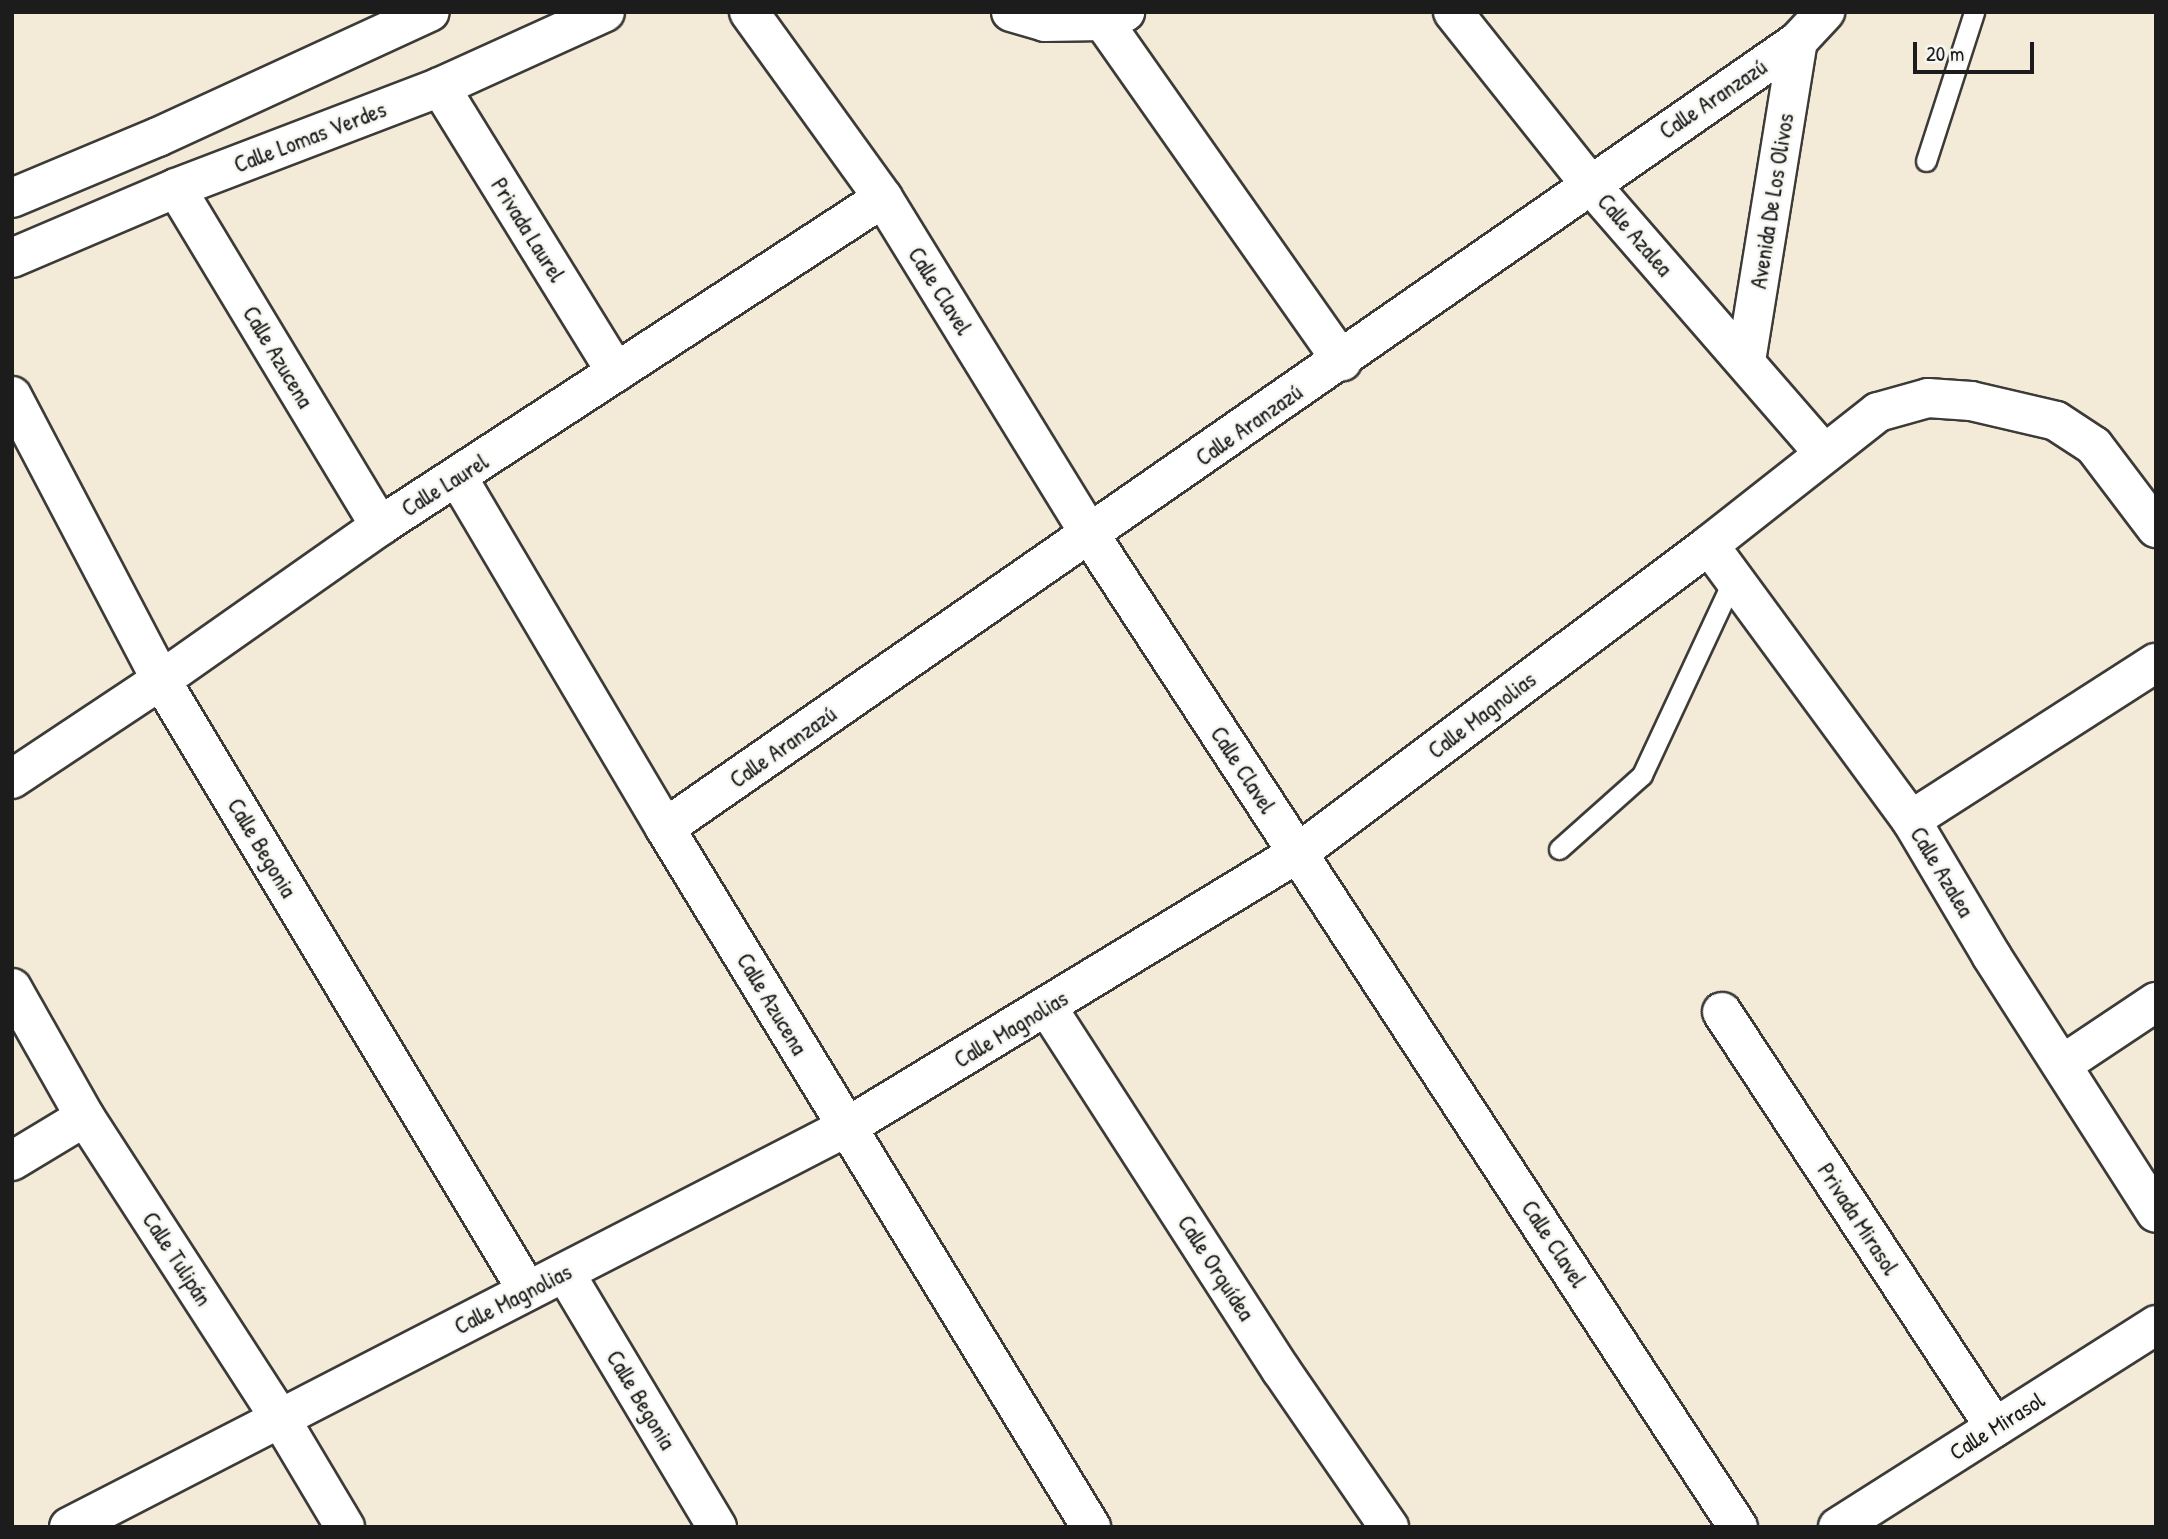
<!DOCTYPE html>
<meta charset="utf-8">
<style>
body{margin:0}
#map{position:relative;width:2168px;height:1539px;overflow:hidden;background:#f3ead8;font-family:"Patrick Hand",sans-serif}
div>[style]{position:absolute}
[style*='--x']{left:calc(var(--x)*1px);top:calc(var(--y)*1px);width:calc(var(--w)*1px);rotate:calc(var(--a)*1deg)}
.roads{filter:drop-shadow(2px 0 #3c3b38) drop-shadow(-2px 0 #3c3b38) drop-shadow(0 2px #3c3b38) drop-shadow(0 -2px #3c3b38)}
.service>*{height:19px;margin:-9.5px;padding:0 9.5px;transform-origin:9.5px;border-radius:9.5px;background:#fff}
.minor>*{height:38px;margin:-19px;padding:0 19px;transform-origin:19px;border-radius:19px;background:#fff}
span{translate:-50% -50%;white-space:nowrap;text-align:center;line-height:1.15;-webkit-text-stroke:5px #f6f6f2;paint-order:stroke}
.street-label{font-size:23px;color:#1c1c1c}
.frame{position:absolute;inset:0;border:14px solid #1c1c1c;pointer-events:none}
.scale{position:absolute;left:1913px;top:42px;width:121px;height:32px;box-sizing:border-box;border:4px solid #1c1c1c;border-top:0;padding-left:9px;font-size:21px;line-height:24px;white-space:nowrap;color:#1c1c1c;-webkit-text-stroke:5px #f6f6f2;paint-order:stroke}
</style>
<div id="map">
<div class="roads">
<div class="service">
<i style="--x:1926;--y:161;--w:157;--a:-72.1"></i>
<i style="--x:1559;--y:849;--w:111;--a:-41.7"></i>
<i style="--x:1642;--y:775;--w:217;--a:-65"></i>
</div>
<div class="minor">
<i style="--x:749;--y:12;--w:229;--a:54.2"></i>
<i style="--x:883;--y:198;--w:395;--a:58.4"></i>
<i style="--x:1090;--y:535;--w:1185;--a:56.85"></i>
<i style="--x:1011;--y:12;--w:35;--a:16"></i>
<i style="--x:1045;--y:22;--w:58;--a:-1"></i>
<i style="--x:1103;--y:21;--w:24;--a:-22"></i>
<i style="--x:1453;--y:12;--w:220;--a:51.5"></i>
<i style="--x:1590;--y:184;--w:357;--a:49"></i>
<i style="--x:1103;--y:21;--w:416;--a:54.9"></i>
<i style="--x:440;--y:87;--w:335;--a:58.3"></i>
<i style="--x:176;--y:188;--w:395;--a:58.9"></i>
<i style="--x:12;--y:198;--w:158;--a:-22.7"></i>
<i style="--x:158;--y:137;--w:299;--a:-24.7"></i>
<i style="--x:12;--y:258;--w:178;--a:-23.1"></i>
<i style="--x:176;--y:188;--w:283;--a:-20.9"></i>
<i style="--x:440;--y:87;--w:181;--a:-24.4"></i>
<i style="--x:1746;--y:361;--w:324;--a:-80.8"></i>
<i style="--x:12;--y:396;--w:321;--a:62.3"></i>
<i style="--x:161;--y:680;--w:711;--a:59.04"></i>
<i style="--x:458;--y:478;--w:407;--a:59.4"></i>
<i style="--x:665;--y:828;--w:819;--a:58.64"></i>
<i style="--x:1709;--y:545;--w:341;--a:53.7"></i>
<i style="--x:1911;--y:820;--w:157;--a:59.3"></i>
<i style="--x:1991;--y:955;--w:306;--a:57.4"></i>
<i style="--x:12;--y:779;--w:179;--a:-33.6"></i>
<i style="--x:161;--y:680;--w:268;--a:-35.1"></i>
<i style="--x:380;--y:526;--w:600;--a:-33.11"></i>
<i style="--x:1911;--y:820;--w:291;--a:-32.7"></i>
<i style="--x:665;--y:828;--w:1380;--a:-34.78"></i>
<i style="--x:1798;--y:41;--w:40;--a:-47"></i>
<i style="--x:12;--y:988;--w:148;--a:60.5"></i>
<i style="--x:85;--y:1117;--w:359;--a:57.1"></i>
<i style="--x:280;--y:1418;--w:127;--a:59.2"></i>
<i style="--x:1047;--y:1007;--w:432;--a:57.2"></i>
<i style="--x:1281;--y:1370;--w:191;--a:55.5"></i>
<i style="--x:1722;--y:1012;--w:497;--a:56.7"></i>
<i style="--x:2063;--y:1064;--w:112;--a:-33.7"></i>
<i style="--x:12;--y:1161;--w:85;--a:-31.1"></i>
<i style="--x:565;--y:1273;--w:296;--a:59.1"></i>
<i style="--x:69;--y:1527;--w:875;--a:-27.21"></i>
<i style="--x:847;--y:1127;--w:528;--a:-31.28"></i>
<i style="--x:1298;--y:853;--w:514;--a:-36.85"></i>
<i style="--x:1709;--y:545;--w:215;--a:-38.2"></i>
<i style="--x:1878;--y:412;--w:52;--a:-15.6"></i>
<i style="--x:1928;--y:398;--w:43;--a:4"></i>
<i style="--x:1971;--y:401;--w:87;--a:13.2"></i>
<i style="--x:2056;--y:421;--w:45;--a:33.3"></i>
<i style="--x:2094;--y:446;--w:103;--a:52.9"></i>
<i style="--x:1838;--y:1527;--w:377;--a:-32.4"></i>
</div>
</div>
<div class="street-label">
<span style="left:1713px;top:99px;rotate:-34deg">Calle Aranzazú</span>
<span style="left:310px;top:137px;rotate:-21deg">Calle Lomas Verdes</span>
<span style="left:1772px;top:201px;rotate:-81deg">Avenida De Los Olivos</span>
<span style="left:528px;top:230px;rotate:58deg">Privada Laurel</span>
<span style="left:1635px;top:235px;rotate:49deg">Calle Azalea</span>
<span style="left:940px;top:291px;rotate:58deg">Calle Clavel</span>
<span style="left:278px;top:357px;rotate:59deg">Calle Azucena</span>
<span style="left:1249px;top:425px;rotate:-35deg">Calle Aranzazú</span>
<span style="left:445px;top:485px;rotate:-32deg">Calle Laurel</span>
<span style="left:1482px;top:715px;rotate:-37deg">Calle Magnolias</span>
<span style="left:783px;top:747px;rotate:-35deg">Calle Aranzazú</span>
<span style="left:1243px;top:770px;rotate:57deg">Calle Clavel</span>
<span style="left:262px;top:848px;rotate:59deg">Calle Begonia</span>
<span style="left:1942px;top:872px;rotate:59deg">Calle Azalea</span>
<span style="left:772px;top:1004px;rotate:59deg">Calle Azucena</span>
<span style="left:1011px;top:1029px;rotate:-31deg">Calle Magnolias</span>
<span style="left:1858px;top:1219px;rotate:57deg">Privada Mirasol</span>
<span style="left:1554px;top:1244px;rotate:57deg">Calle Clavel</span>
<span style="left:177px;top:1259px;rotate:57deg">Calle Tulipán</span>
<span style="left:1216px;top:1268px;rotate:57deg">Calle Orquídea</span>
<span style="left:513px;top:1299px;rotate:-27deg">Calle Magnolias</span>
<span style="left:641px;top:1400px;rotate:59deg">Calle Begonia</span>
<span style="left:1997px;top:1426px;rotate:-32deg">Calle Mirasol</span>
</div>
<div class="frame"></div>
<div class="scale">20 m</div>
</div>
